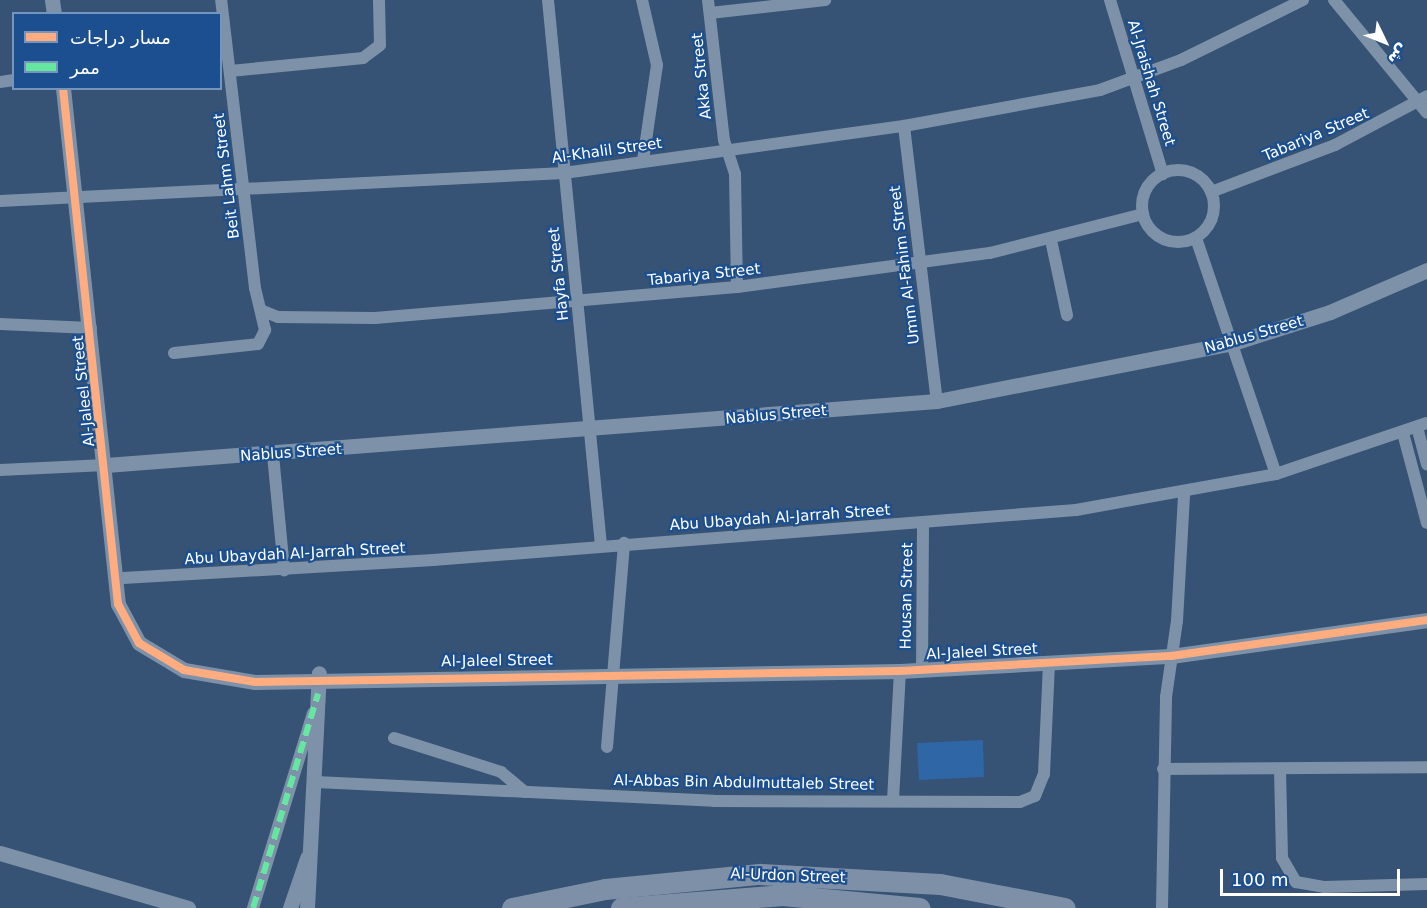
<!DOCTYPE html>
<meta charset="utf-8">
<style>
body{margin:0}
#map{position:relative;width:1427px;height:908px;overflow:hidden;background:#365274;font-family:"DejaVu Sans","Noto Sans Arabic",sans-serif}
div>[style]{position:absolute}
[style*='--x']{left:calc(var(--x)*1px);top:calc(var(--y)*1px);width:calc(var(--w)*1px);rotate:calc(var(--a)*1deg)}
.green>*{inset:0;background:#2f66a5}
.minor>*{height:12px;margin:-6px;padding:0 6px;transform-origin:6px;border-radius:6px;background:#7d92a8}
.minor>.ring{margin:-6px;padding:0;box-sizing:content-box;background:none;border:12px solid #7d92a8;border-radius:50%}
.tertiary>*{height:15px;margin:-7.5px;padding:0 7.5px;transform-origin:7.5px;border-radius:7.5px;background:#7d92a8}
.trunk>*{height:21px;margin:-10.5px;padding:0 10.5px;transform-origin:10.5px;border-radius:10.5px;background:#7e90a7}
.quiet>*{height:6px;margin-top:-3px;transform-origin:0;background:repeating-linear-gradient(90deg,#66e7a1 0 12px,transparent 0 18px)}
.cycleway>*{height:8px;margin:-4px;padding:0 4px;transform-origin:4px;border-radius:4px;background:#ffac80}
span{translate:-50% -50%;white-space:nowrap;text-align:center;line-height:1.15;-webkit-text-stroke:4.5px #1b4f8f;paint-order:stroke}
.street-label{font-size:15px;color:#fff}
.legend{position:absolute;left:12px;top:12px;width:210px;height:78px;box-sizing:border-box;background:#1b4f8f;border:2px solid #7695bc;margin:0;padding:8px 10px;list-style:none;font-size:18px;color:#fff}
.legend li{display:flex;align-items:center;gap:12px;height:30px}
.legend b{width:30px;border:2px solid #7695bc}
.north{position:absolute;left:1355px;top:12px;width:60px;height:60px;-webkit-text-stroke:4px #1b4f8f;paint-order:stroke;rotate:133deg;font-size:16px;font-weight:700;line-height:24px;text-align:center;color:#fff}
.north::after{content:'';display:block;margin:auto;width:21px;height:27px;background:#fff;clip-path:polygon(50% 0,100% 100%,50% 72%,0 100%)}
.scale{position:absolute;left:1220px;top:869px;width:180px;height:27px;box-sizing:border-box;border:3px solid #fff;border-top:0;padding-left:8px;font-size:18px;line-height:21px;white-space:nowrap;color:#fff;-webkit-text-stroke:4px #1b4f8f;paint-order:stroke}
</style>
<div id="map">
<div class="green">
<i style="clip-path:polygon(983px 740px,984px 777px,919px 780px,917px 743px)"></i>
</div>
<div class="minor">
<i style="--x:548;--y:0;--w:548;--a:84.45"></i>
<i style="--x:642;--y:0;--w:67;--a:77"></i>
<i style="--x:657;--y:65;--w:97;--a:98.3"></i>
<i style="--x:708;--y:0;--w:141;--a:83.5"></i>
<i style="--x:724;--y:140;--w:36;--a:72"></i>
<i style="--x:735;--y:174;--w:113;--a:89"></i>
<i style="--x:1110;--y:0;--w:182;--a:73.1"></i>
<i style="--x:1334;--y:0;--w:146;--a:50.5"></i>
<i style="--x:710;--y:13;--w:116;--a:-6.4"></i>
<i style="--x:230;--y:71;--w:134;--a:-5.6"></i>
<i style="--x:363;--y:58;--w:21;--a:-37"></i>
<i style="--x:380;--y:45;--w:45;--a:-91.3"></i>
<i style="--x:0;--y:82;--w:14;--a:-8"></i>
<i style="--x:904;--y:126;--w:277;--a:83.2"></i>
<i class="ring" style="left:1142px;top:170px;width:60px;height:60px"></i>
<i style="--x:1211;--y:192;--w:133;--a:-20.8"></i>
<i style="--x:1335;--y:145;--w:104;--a:-28"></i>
<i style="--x:0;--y:201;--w:565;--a:-2.84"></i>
<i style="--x:564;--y:173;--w:343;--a:-7.9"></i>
<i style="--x:904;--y:126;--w:199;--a:-10.4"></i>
<i style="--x:1100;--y:90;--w:86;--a:-20.3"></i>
<i style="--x:1181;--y:60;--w:136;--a:-26.2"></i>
<i style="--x:1196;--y:238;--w:249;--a:71.3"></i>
<i style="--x:1051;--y:240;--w:77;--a:78"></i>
<i style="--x:263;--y:311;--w:16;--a:22"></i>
<i style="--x:278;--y:317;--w:97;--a:0.6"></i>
<i style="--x:375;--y:318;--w:363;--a:-4.9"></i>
<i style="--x:737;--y:287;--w:255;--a:-7.7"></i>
<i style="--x:990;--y:253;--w:158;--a:-14.3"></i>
<i style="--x:0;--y:324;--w:91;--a:2.5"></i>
<i style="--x:174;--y:353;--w:84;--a:-6.1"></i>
<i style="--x:258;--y:344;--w:16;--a:-63"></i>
<i style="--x:265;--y:330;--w:43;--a:-103.4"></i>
<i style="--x:255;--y:288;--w:290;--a:-96.7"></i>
<i style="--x:1417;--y:427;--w:39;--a:75"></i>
<i style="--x:1403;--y:433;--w:93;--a:75.1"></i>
<i style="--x:273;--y:455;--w:116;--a:84.5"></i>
<i style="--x:0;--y:470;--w:106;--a:-2.7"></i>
<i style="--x:123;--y:578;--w:311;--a:-3.3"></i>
<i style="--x:433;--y:560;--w:645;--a:-4.45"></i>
<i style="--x:1076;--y:510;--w:203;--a:-10.2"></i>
<i style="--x:1276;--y:474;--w:159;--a:-18.7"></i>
<i style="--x:922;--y:669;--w:145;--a:-89.6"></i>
<i style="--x:394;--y:738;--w:112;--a:17.6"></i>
<i style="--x:501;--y:772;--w:31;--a:40"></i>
<i style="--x:607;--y:747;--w:205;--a:-85.2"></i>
<i style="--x:1163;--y:769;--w:264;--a:-0.4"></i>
<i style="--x:1280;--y:769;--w:89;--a:88.7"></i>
<i style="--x:1282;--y:858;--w:28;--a:60"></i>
<i style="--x:1296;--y:882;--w:28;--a:10"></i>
<i style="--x:1324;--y:887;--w:103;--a:-1.7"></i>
<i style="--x:316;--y:782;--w:398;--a:2.7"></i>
<i style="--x:714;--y:801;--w:306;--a:0.2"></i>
<i style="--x:1020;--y:802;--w:16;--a:-22"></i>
<i style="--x:1035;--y:796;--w:24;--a:-68"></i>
<i style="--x:1044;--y:774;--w:112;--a:-87.4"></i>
<i style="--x:893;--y:800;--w:129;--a:-86.9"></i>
<i style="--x:253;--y:908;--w:204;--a:-72.9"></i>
<i style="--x:1162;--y:908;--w:211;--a:-88.9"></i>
<i style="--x:1166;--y:697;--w:77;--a:-81.8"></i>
<i style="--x:1177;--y:621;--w:127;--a:-86.8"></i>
</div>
<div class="tertiary">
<i style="--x:52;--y:0;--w:14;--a:82"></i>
<i style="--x:63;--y:88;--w:519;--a:83.92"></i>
<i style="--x:118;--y:604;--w:44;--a:61.7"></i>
<i style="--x:139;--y:643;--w:52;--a:31"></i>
<i style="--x:184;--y:670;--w:72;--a:9.6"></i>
<i style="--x:255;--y:682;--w:645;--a:-0.98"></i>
<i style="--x:900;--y:671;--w:271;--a:-3.2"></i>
<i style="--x:1171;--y:656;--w:259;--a:-8"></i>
<i style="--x:106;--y:465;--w:833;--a:-4.4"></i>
<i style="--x:937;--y:401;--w:302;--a:-11.1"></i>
<i style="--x:1233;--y:343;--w:102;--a:-17.7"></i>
<i style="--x:1330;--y:312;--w:106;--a:-23.4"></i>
<i style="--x:0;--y:853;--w:196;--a:16.3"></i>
<i style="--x:290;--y:908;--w:53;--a:-71.2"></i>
<i style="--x:307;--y:908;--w:235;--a:-87.1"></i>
</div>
<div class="trunk">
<i style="--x:512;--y:908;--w:95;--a:-11.5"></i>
<i style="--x:605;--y:889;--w:155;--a:-5.6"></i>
<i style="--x:759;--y:874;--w:181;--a:3.2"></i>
<i style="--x:940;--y:884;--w:127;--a:10.9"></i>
<i style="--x:621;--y:908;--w:162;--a:-4.6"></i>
<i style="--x:782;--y:895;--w:138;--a:5.4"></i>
</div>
<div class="quiet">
<i style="--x:253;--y:908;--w:224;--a:-73.1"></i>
</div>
<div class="cycleway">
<i style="--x:63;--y:88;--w:519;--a:83.92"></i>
<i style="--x:118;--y:604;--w:44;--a:61.7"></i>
<i style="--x:139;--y:643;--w:52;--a:31"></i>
<i style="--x:184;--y:670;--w:72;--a:9.6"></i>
<i style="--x:255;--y:682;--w:645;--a:-0.98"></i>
<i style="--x:900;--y:671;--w:271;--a:-3.2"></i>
<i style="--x:1171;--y:656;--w:259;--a:-8"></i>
</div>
<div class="street-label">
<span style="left:702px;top:76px;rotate:-96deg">Akka Street</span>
<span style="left:1151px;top:83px;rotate:73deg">Al-Jraishah Street</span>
<span style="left:1316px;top:135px;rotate:-23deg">Tabariya Street</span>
<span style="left:607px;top:151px;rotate:-8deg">Al-Khalil Street</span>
<span style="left:227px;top:176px;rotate:-97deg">Beit Lahm Street</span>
<span style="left:905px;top:265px;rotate:-97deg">Umm Al-Fahim Street</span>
<span style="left:559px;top:274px;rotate:-96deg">Hayfa Street</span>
<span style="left:704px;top:275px;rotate:-6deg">Tabariya Street</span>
<span style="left:1254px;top:335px;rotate:-16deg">Nablus Street</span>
<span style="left:84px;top:391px;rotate:-96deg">Al-Jaleel Street</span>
<span style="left:776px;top:415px;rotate:-5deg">Nablus Street</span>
<span style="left:291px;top:453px;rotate:-4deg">Nablus Street</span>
<span style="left:780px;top:518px;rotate:-4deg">Abu Ubaydah Al-Jarrah Street</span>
<span style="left:295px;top:554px;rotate:-3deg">Abu Ubaydah Al-Jarrah Street</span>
<span style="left:907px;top:596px;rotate:-89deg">Housan Street</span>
<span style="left:982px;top:652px;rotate:-3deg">Al-Jaleel Street</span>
<span style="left:497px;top:661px;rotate:-1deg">Al-Jaleel Street</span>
<span style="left:744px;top:783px;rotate:1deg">Al-Abbas Bin Abdulmuttaleb Street</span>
<span style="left:788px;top:876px;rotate:2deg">Al-Urdon Street</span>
</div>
<ul class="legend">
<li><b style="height:8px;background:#ffac80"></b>مسار دراجات</li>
<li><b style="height:8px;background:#66e7a1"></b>ممر</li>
</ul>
<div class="north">ش</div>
<div class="scale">100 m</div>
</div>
